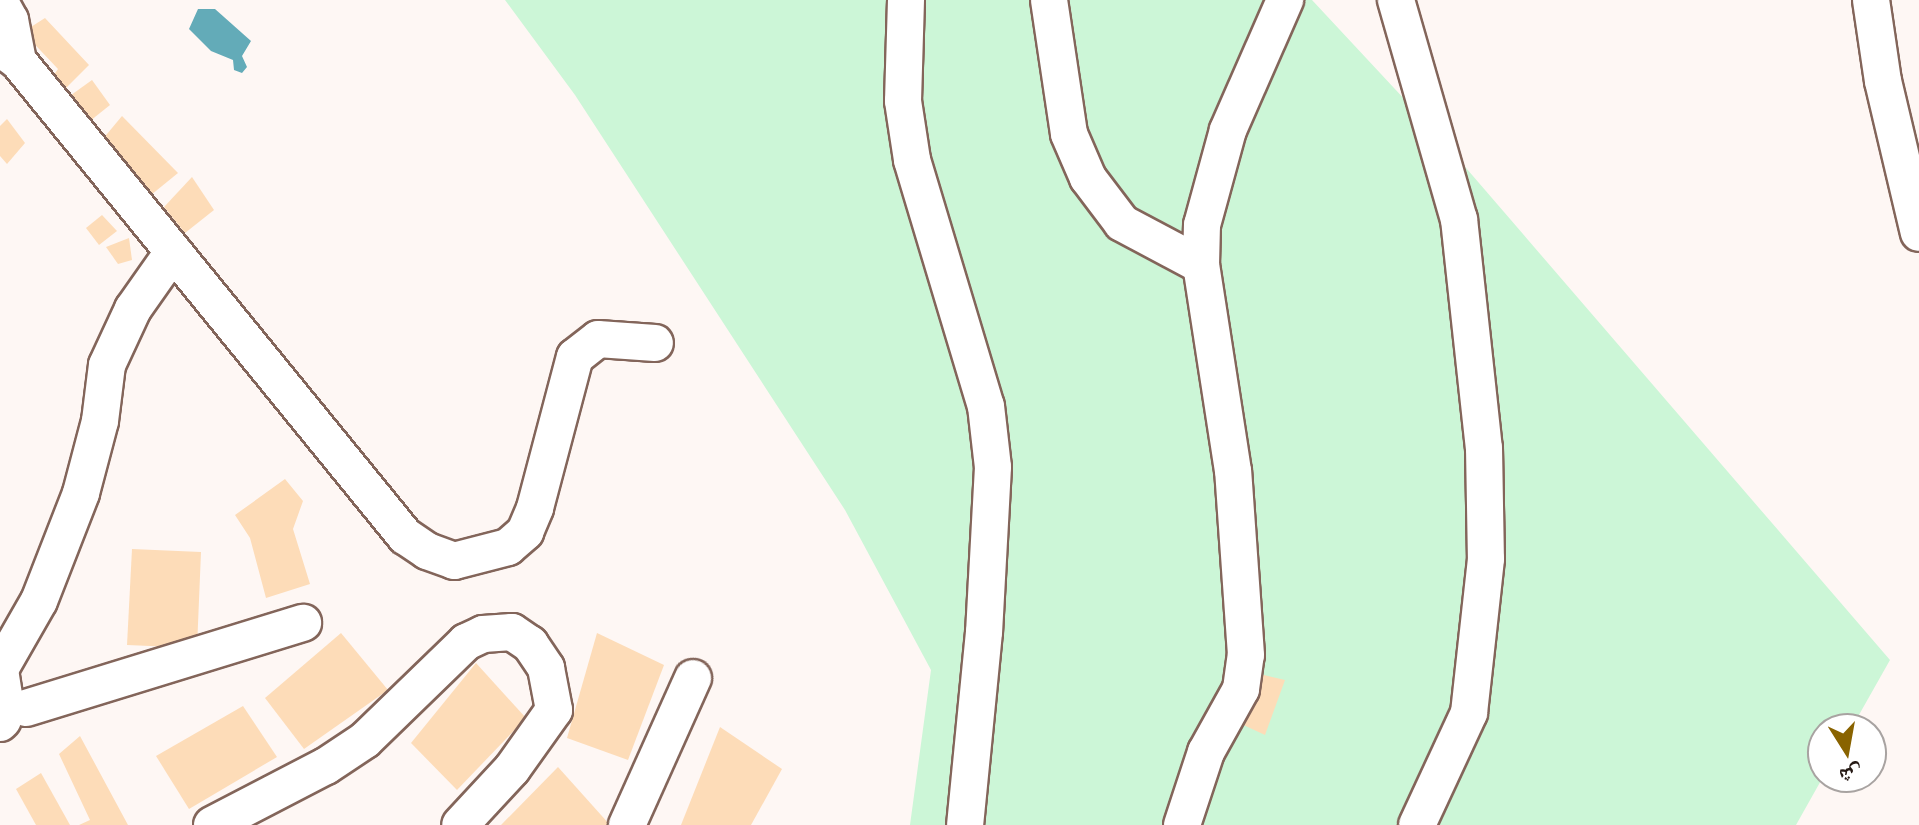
<!DOCTYPE html>
<meta charset="utf-8">
<style>
body{margin:0}
#map{position:relative;width:1919px;height:825px;overflow:hidden;background:#fef7f4;font-family:"DM Sans","Noto Naskh Arabic",sans-serif}
div>[style]{position:absolute}
[style*='--x']{left:calc(var(--x)*1px);top:calc(var(--y)*1px);width:calc(var(--w)*1px);rotate:calc(var(--a)*1deg)}
.green>*{inset:0;background:#ccf6d7}
.water>*{inset:0;background:#63abb8}
.building>*{inset:0;background:#fddcb8}
.roads{filter:drop-shadow(2px 0 #83655a) drop-shadow(-2px 0 #83655a) drop-shadow(0 2px #83655a) drop-shadow(0 -2px #83655a)}
.minor>*{height:36px;margin:-18px;padding:0 18px;transform-origin:18px;border-radius:18px;background:#fff}
span{translate:-50% -50%;white-space:nowrap;text-align:center;line-height:1.15;-webkit-text-stroke:6px #fff;paint-order:stroke}
.north{position:absolute;left:1807px;top:713px;width:80px;height:80px;box-sizing:border-box;background:#fff;border:2px solid #a8a3a1;border-radius:50%;rotate:169deg;font-size:22px;font-weight:700;line-height:32px;text-align:center;color:#261a15}
.north::after{content:'';display:block;margin:auto;width:28px;height:36px;background:#896300;clip-path:polygon(50% 0,100% 100%,50% 72%,0 100%)}
</style>
<div id="map">
<div class="green">
<i style="clip-path:polygon(505px 0,1312px 0,1435px 132px,1890px 660px,1851px 729px,1823px 729px,1823px 777px,1796px 825px,910px 825px,931px 670px,845px 510px,575px 95px)"></i>
</div>
<div class="water">
<i style="clip-path:polygon(198px 9px,215px 9px,251px 41px,242px 56px,247px 67px,242px 73px,234px 70px,233px 60px,211px 51px,189px 29px)"></i>
</div>
<div class="building">
<i style="clip-path:polygon(45px 18px,89px 65px,60px 94px,46px 86px,58px 69px,23px 32px)"></i>
<i style="clip-path:polygon(92px 80px,110px 105px,90px 121px,67px 98px)"></i>
<i style="clip-path:polygon(122px 116px,178px 173px,151px 195px,102px 140px)"></i>
<i style="clip-path:polygon(7px 119px,25px 143px,7px 164px,0 156px,0 126px)"></i>
<i style="clip-path:polygon(192px 177px,214px 210px,185px 233px,164px 207px)"></i>
<i style="clip-path:polygon(102px 215px,117px 231px,99px 245px,86px 228px)"></i>
<i style="clip-path:polygon(129px 238px,132px 260px,118px 264px,106px 247px)"></i>
<i style="clip-path:polygon(285px 479px,303px 501px,293px 529px,310px 584px,266px 598px,250px 538px,235px 515px)"></i>
<i style="clip-path:polygon(132px 549px,201px 552px,197px 648px,127px 645px)"></i>
<i style="clip-path:polygon(341px 633px,388px 690px,304px 749px,265px 698px)"></i>
<i style="clip-path:polygon(597px 633px,664px 665px,628px 760px,567px 738px)"></i>
<i style="clip-path:polygon(476px 663px,526px 718px,457px 790px,411px 743px)"></i>
<i style="clip-path:polygon(1260px 674px,1285px 680px,1265px 735px,1237px 722px)"></i>
<i style="clip-path:polygon(243px 706px,277px 757px,189px 809px,156px 756px)"></i>
<i style="clip-path:polygon(720px 727px,782px 769px,751px 825px,681px 825px)"></i>
<i style="clip-path:polygon(80px 736px,128px 825px,79px 825px,90px 820px,59px 754px)"></i>
<i style="clip-path:polygon(558px 767px,610px 825px,501px 825px)"></i>
<i style="clip-path:polygon(41px 773px,70px 825px,36px 825px,16px 789px)"></i>
</div>
<div class="roads">
<div class="minor">
<i style="--x:906;--y:0;--w:101;--a:91.7"></i>
<i style="--x:903;--y:101;--w:60;--a:81.3"></i>
<i style="--x:912;--y:160;--w:257;--a:73.3"></i>
<i style="--x:986;--y:406;--w:61;--a:83.5"></i>
<i style="--x:993;--y:467;--w:165;--a:93.1"></i>
<i style="--x:984;--y:632;--w:194;--a:95.6"></i>
<i style="--x:1049;--y:0;--w:135;--a:81.5"></i>
<i style="--x:1069;--y:134;--w:48;--a:66.6"></i>
<i style="--x:1088;--y:178;--w:56;--a:52.9"></i>
<i style="--x:1122;--y:223;--w:89;--a:28"></i>
<i style="--x:1396;--y:0;--w:228;--a:74"></i>
<i style="--x:1459;--y:219;--w:230;--a:83.8"></i>
<i style="--x:1484;--y:448;--w:111;--a:89"></i>
<i style="--x:1486;--y:559;--w:155;--a:96.3"></i>
<i style="--x:1469;--y:713;--w:123;--a:114.9"></i>
<i style="--x:1871;--y:0;--w:82;--a:81.6"></i>
<i style="--x:1883;--y:81;--w:156;--a:76.7"></i>
<i style="--x:0;--y:2;--w:21;--a:61"></i>
<i style="--x:10;--y:20;--w:42;--a:79"></i>
<i style="--x:0;--y:48;--w:22;--a:36"></i>
<i style="--x:18;--y:61;--w:613;--a:50.83"></i>
<i style="--x:405;--y:536;--w:27;--a:34"></i>
<i style="--x:427;--y:551;--w:29;--a:20"></i>
<i style="--x:454;--y:561;--w:56;--a:-14.5"></i>
<i style="--x:508;--y:547;--w:23;--a:-41"></i>
<i style="--x:525;--y:532;--w:26;--a:-67"></i>
<i style="--x:535;--y:508;--w:156;--a:-75.2"></i>
<i style="--x:575;--y:357;--w:29;--a:-38"></i>
<i style="--x:598;--y:339;--w:57;--a:4"></i>
<i style="--x:4;--y:695;--w:26;--a:-99"></i>
<i style="--x:0;--y:669;--w:78;--a:-60.2"></i>
<i style="--x:39;--y:601;--w:116;--a:-68.7"></i>
<i style="--x:81;--y:493;--w:74;--a:-75.2"></i>
<i style="--x:100;--y:421;--w:56;--a:-82.9"></i>
<i style="--x:107;--y:365;--w:62;--a:-65.1"></i>
<i style="--x:133;--y:309;--w:70;--a:-54.9"></i>
<i style="--x:26;--y:708;--w:290;--a:-17.1"></i>
<i style="--x:0;--y:723;--w:4;--a:-45"></i>
<i style="--x:212;--y:825;--w:128;--a:-27.4"></i>
<i style="--x:326;--y:766;--w:47;--a:-33.7"></i>
<i style="--x:365;--y:740;--w:141;--a:-44.1"></i>
<i style="--x:466;--y:642;--w:19;--a:-25"></i>
<i style="--x:483;--y:634;--w:29;--a:-4"></i>
<i style="--x:512;--y:632;--w:22;--a:34"></i>
<i style="--x:530;--y:644;--w:29;--a:56"></i>
<i style="--x:546;--y:668;--w:43;--a:79.2"></i>
<i style="--x:554;--y:710;--w:72;--a:125.4"></i>
<i style="--x:512;--y:769;--w:76;--a:132.9"></i>
<i style="--x:627;--y:825;--w:161;--a:-65.8"></i>
<i style="--x:1182;--y:825;--w:77;--a:-71.8"></i>
<i style="--x:1206;--y:752;--w:72;--a:-60.9"></i>
<i style="--x:1241;--y:689;--w:34;--a:-82"></i>
<i style="--x:1246;--y:655;--w:184;--a:-94"></i>
<i style="--x:1233;--y:471;--w:208;--a:-98.8"></i>
<i style="--x:1201;--y:265;--w:40;--a:-88.6"></i>
<i style="--x:1202;--y:225;--w:98;--a:-74.7"></i>
<i style="--x:1228;--y:130;--w:142;--a:-66.3"></i>
</div>
</div>
<div class="north">ش</div>
</div>
